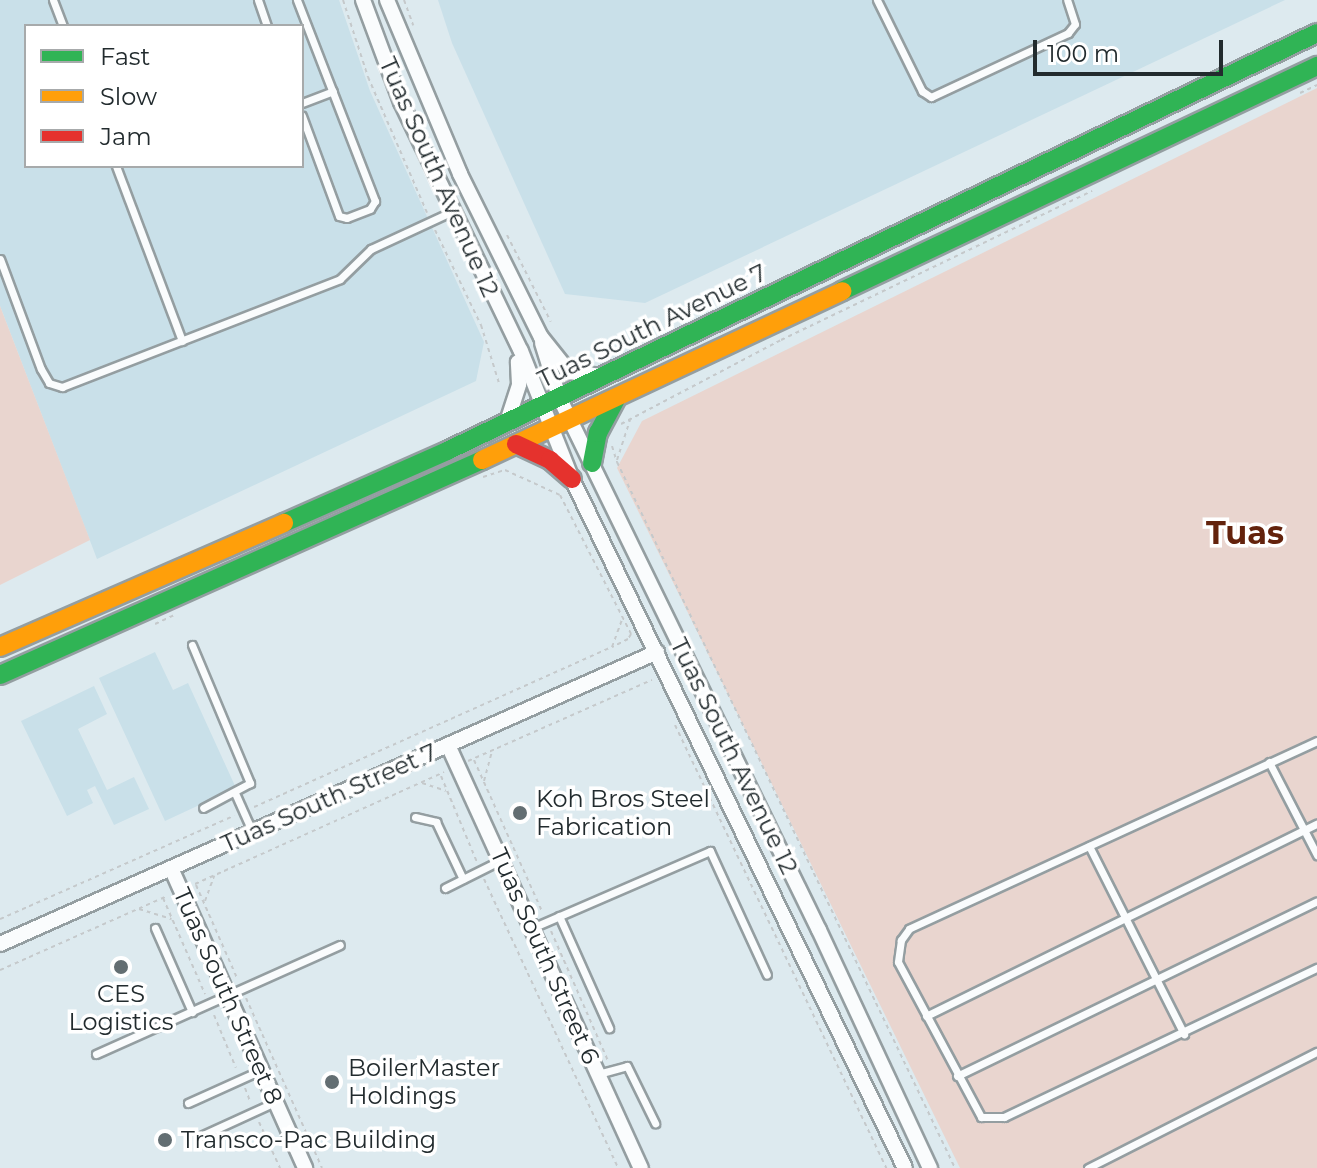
<!DOCTYPE html>
<style>
body{margin:0}
#map{position:relative;width:1317px;height:1168px;overflow:hidden;background:#ddeaef;font-family:Montserrat,sans-serif}
div>[style]{position:absolute}
[style*='--x']{left:calc(var(--x)*1px);top:calc(var(--y)*1px);width:calc(var(--w)*1px);rotate:calc(var(--a)*1deg)}
.built>*{inset:0;background:#c9e0e9}
.green>*{inset:0;background:#e9d5cf}
.path>*{height:2px;margin-top:-1px;transform-origin:0;background:repeating-linear-gradient(90deg,#c5c9cb 0 4px,transparent 0 8px)}
.roads{filter:drop-shadow(2px 0 #949ea1) drop-shadow(-2px 0 #949ea1) drop-shadow(0 2px #949ea1) drop-shadow(0 -2px #949ea1)}
.lane>*{height:7px;margin:-3.5px;padding:0 3.5px;transform-origin:3.5px;border-radius:3.5px;background:#fafcfd}
.street>*{height:14px;margin:-7px;padding:0 7px;transform-origin:7px;border-radius:7px;background:#fafcfd}
.fast>*{height:18px;margin:-9px;padding:0 9px;transform-origin:9px;border-radius:9px;background:#30b455}
.slow>*{height:18px;margin:-9px;padding:0 9px;transform-origin:9px;border-radius:9px;background:#ff9f0a}
.jam>*{height:18px;margin:-9px;padding:0 9px;transform-origin:9px;border-radius:9px;background:#e5322d}
.dots>*{width:22px;height:22px;translate:-50% -50%;box-sizing:border-box;border:4px solid #fff;border-radius:50%}
span{translate:-50% -50%;white-space:nowrap;text-align:center;line-height:1.15;-webkit-text-stroke:7px #fff;paint-order:stroke}
.street-label{font-size:24px;color:#222b2e}
.poi-label{font-size:24px;color:#222b2e}
.left{translate:0 -50%;text-align:left}
.district-label{font-size:32px;color:#63220c;font-weight:700}
.legend{position:absolute;left:24px;top:24px;width:280px;height:144px;box-sizing:border-box;background:#fff;border:2px solid #a7aaab;margin:0;padding:10px 14px;list-style:none;font-size:24px;color:#222b2e}
.legend li{display:flex;align-items:center;gap:16px;height:40px}
.legend b{width:40px;border:2px solid #a7aaab}
.scale{position:absolute;left:1033px;top:40px;width:190px;height:36px;box-sizing:border-box;border:4px solid #222b2e;border-top:0;padding-left:10px;font-size:24px;line-height:28px;white-space:nowrap;color:#222b2e;-webkit-text-stroke:6px #fff;paint-order:stroke}
</style>
<div id="map">
<div class="built">
<i style="clip-path:polygon(evenodd,0 0,339px 0,370px 91px,484px 342px,476px 381px,97px 559px,0 306px,0 0,26px 26px,302px 26px,302px 166px,26px 166px,26px 26px)"></i>
<i style="clip-path:polygon(438px 0,1285px 0,645px 303px,565px 294px,452px 43px)"></i>
<i style="clip-path:polygon(155px 652px,173px 690px,188px 683px,236px 788px,165px 821px,99px 678px)"></i>
<i style="clip-path:polygon(94px 686px,107px 714px,78px 729px,107px 790px,134px 777px,149px 809px,114px 825px,95px 786px,87px 790px,93px 803px,67px 816px,21px 721px)"></i>
</div>
<div class="green">
<i style="clip-path:polygon(1317px 88px,1317px 1168px,960px 1168px,617px 468px,642px 421px)"></i>
<i style="clip-path:polygon(0 306px,90px 540px,0 585px)"></i>
</div>
<div class="path">
<i style="--x:343;--y:0;--w:81;--a:72"></i>
<i style="--x:368;--y:77;--w:148;--a:66.5"></i>
<i style="--x:404;--y:0;--w:27;--a:70"></i>
<i style="--x:1300;--y:93;--w:19;--a:-25"></i>
<i style="--x:435;--y:230;--w:106;--a:64.2"></i>
<i style="--x:481;--y:325;--w:61;--a:72.8"></i>
<i style="--x:507;--y:235;--w:97;--a:63.2"></i>
<i style="--x:621;--y:424;--w:181;--a:-27.7"></i>
<i style="--x:781;--y:340;--w:345;--a:-25.6"></i>
<i style="--x:612;--y:446;--w:17;--a:73"></i>
<i style="--x:617;--y:462;--w:783;--a:64.42"></i>
<i style="--x:617;--y:460;--w:42;--a:-72"></i>
<i style="--x:483;--y:477;--w:23;--a:-18"></i>
<i style="--x:505;--y:470;--w:60;--a:24.4"></i>
<i style="--x:560;--y:495;--w:156;--a:62.9"></i>
<i style="--x:631;--y:634;--w:6;--a:121"></i>
<i style="--x:628;--y:639;--w:18;--a:153"></i>
<i style="--x:155;--y:624;--w:21;--a:-25"></i>
<i style="--x:675;--y:725;--w:491;--a:64.5"></i>
<i style="--x:474;--y:760;--w:166;--a:65.8"></i>
<i style="--x:468;--y:761;--w:201;--a:-23.8"></i>
<i style="--x:441;--y:776;--w:93;--a:67.3"></i>
<i style="--x:484;--y:781;--w:30;--a:-75"></i>
<i style="--x:422;--y:783;--w:25;--a:18"></i>
<i style="--x:254;--y:807;--w:392;--a:-24.1"></i>
<i style="--x:612;--y:647;--w:30;--a:-70"></i>
<i style="--x:484;--y:879;--w:319;--a:65.1"></i>
<i style="--x:195;--y:884;--w:273;--a:-24.2"></i>
<i style="--x:196;--y:885;--w:102;--a:66.2"></i>
<i style="--x:163;--y:898;--w:105;--a:66.4"></i>
<i style="--x:205;--y:901;--w:27;--a:-70"></i>
<i style="--x:139;--y:909;--w:34;--a:17"></i>
<i style="--x:0;--y:919;--w:256;--a:-23.8"></i>
<i style="--x:551;--y:931;--w:142;--a:66.3"></i>
<i style="--x:0;--y:970;--w:183;--a:-23.9"></i>
<i style="--x:246;--y:998;--w:186;--a:65.9"></i>
<i style="--x:214;--y:1015;--w:57;--a:67.5"></i>
<i style="--x:245;--y:1088;--w:14;--a:69"></i>
<i style="--x:259;--y:1122;--w:51;--a:65.5"></i>
</div>
<div class="roads">
<div class="lane">
<i style="--x:53;--y:0;--w:28;--a:69"></i>
<i style="--x:258;--y:0;--w:28;--a:71"></i>
<i style="--x:297;--y:0;--w:216;--a:68.8"></i>
<i style="--x:375;--y:201;--w:9;--a:122"></i>
<i style="--x:370;--y:209;--w:25;--a:159"></i>
<i style="--x:347;--y:218;--w:8;--a:-166"></i>
<i style="--x:339;--y:216;--w:107;--a:-110.3"></i>
<i style="--x:877;--y:0;--w:102;--a:63.7"></i>
<i style="--x:922;--y:91;--w:11;--a:34"></i>
<i style="--x:931;--y:97;--w:151;--a:-25"></i>
<i style="--x:1068;--y:33;--w:11;--a:-52"></i>
<i style="--x:1075;--y:24;--w:25;--a:-108"></i>
<i style="--x:302;--y:103;--w:33;--a:-21"></i>
<i style="--x:116;--y:166;--w:187;--a:69.3"></i>
<i style="--x:0;--y:259;--w:117;--a:69.6"></i>
<i style="--x:41;--y:369;--w:16;--a:60"></i>
<i style="--x:49;--y:383;--w:14;--a:17"></i>
<i style="--x:62;--y:387;--w:298;--a:-21.2"></i>
<i style="--x:340;--y:279;--w:43;--a:-44.1"></i>
<i style="--x:371;--y:249;--w:90;--a:-24.9"></i>
<i style="--x:192;--y:645;--w:150;--a:67.2"></i>
<i style="--x:250;--y:783;--w:53;--a:152"></i>
<i style="--x:1317;--y:741;--w:449;--a:155.3"></i>
<i style="--x:909;--y:929;--w:14;--a:126"></i>
<i style="--x:901;--y:940;--w:22;--a:98"></i>
<i style="--x:898;--y:962;--w:176;--a:61.8"></i>
<i style="--x:981;--y:1117;--w:23;--a:0"></i>
<i style="--x:1004;--y:1117;--w:347;--a:-25.5"></i>
<i style="--x:1269;--y:762;--w:105;--a:62.7"></i>
<i style="--x:235;--y:793;--w:42;--a:65.9"></i>
<i style="--x:415;--y:817;--w:22;--a:13"></i>
<i style="--x:436;--y:822;--w:63;--a:64.7"></i>
<i style="--x:1089;--y:846;--w:211;--a:63.2"></i>
<i style="--x:445;--y:888;--w:63;--a:-26.6"></i>
<i style="--x:559;--y:916;--w:123;--a:65.9"></i>
<i style="--x:155;--y:928;--w:92;--a:66.2"></i>
<i style="--x:532;--y:928;--w:194;--a:-23.4"></i>
<i style="--x:710;--y:851;--w:136;--a:65.3"></i>
<i style="--x:926;--y:1016;--w:436;--a:-26.2"></i>
<i style="--x:96;--y:1054;--w:267;--a:-24.1"></i>
<i style="--x:598;--y:1074;--w:30;--a:-15"></i>
<i style="--x:627;--y:1066;--w:64;--a:63.8"></i>
<i style="--x:957;--y:1076;--w:400;--a:-25.9"></i>
<i style="--x:188;--y:1103;--w:80;--a:-24.3"></i>
<i style="--x:203;--y:1135;--w:79;--a:-24.6"></i>
<i style="--x:1088;--y:1168;--w:257;--a:-26.9"></i>
</div>
<div class="street">
<i style="--x:363;--y:0;--w:109;--a:69.6"></i>
<i style="--x:401;--y:102;--w:276;--a:64.3"></i>
<i style="--x:521;--y:351;--w:138;--a:68.3"></i>
<i style="--x:572;--y:479;--w:765;--a:64.21"></i>
<i style="--x:387;--y:0;--w:189;--a:67.2"></i>
<i style="--x:460;--y:174;--w:182;--a:63.6"></i>
<i style="--x:541;--y:337;--w:45;--a:51.3"></i>
<i style="--x:569;--y:372;--w:31;--a:7"></i>
<i style="--x:542;--y:343;--w:57;--a:72.5"></i>
<i style="--x:559;--y:397;--w:593;--a:64"></i>
<i style="--x:819;--y:930;--w:263;--a:65"></i>
<i style="--x:507;--y:422;--w:40;--a:-72"></i>
<i style="--x:519;--y:384;--w:22;--a:-93"></i>
<i style="--x:448;--y:745;--w:465;--a:65.5"></i>
<i style="--x:171;--y:868;--w:329;--a:65.9"></i>
<i style="--x:0;--y:944;--w:719;--a:-23.96"></i>
</div>
<div class="fast">
<i style="--x:842;--y:291;--w:526;--a:-25.35"></i>
<i style="--x:592;--y:463;--w:31;--a:-79"></i>
<i style="--x:598;--y:433;--w:38;--a:-62"></i>
<i style="--x:284;--y:523;--w:178;--a:-23.8"></i>
<i style="--x:447;--y:451;--w:965;--a:-25.66"></i>
<i style="--x:0;--y:675;--w:528;--a:-24.04"></i>
</div>
<div class="slow">
<i style="--x:482;--y:460;--w:398;--a:-25.1"></i>
<i style="--x:0;--y:647;--w:310;--a:-23.6"></i>
</div>
<div class="jam">
<i style="--x:516;--y:444;--w:38;--a:25"></i>
<i style="--x:550;--y:460;--w:29;--a:41"></i>
</div>
</div>
<div class="dots">
<i style="left:520px;top:813px;background:#636e72"></i>
<i style="left:121px;top:967px;background:#636e72"></i>
<i style="left:332px;top:1082px;background:#636e72"></i>
<i style="left:165px;top:1140px;background:#636e72"></i>
</div>
<div class="street-label">
<span style="left:439px;top:177px;rotate:66deg">Tuas South Avenue 12</span>
<span style="left:652px;top:326px;rotate:-26deg">Tuas South Avenue 7</span>
<span style="left:734px;top:756px;rotate:64deg">Tuas South Avenue 12</span>
<span style="left:329px;top:798px;rotate:-24deg">Tuas South Street 7</span>
<span style="left:545px;top:956px;rotate:66deg">Tuas South Street 6</span>
<span style="left:228px;top:996px;rotate:66deg">Tuas South Street 8</span>
</div>
<div class="poi-label">
<span class="left" style="left:536px;top:813px">Koh Bros Steel<br>Fabrication</span>
<span style="left:121px;top:1008px">CES<br>Logistics</span>
<span class="left" style="left:348px;top:1082px">BoilerMaster<br>Holdings</span>
<span class="left" style="left:181px;top:1140px">Transco-Pac Building</span>
</div>
<div class="district-label">
<span style="left:1245px;top:533px">Tuas</span>
</div>
<ul class="legend">
<li><b style="height:10px;background:#30b455"></b>Fast</li>
<li><b style="height:10px;background:#ff9f0a"></b>Slow</li>
<li><b style="height:10px;background:#e5322d"></b>Jam</li>
</ul>
<div class="scale">100 m</div>
</div>
